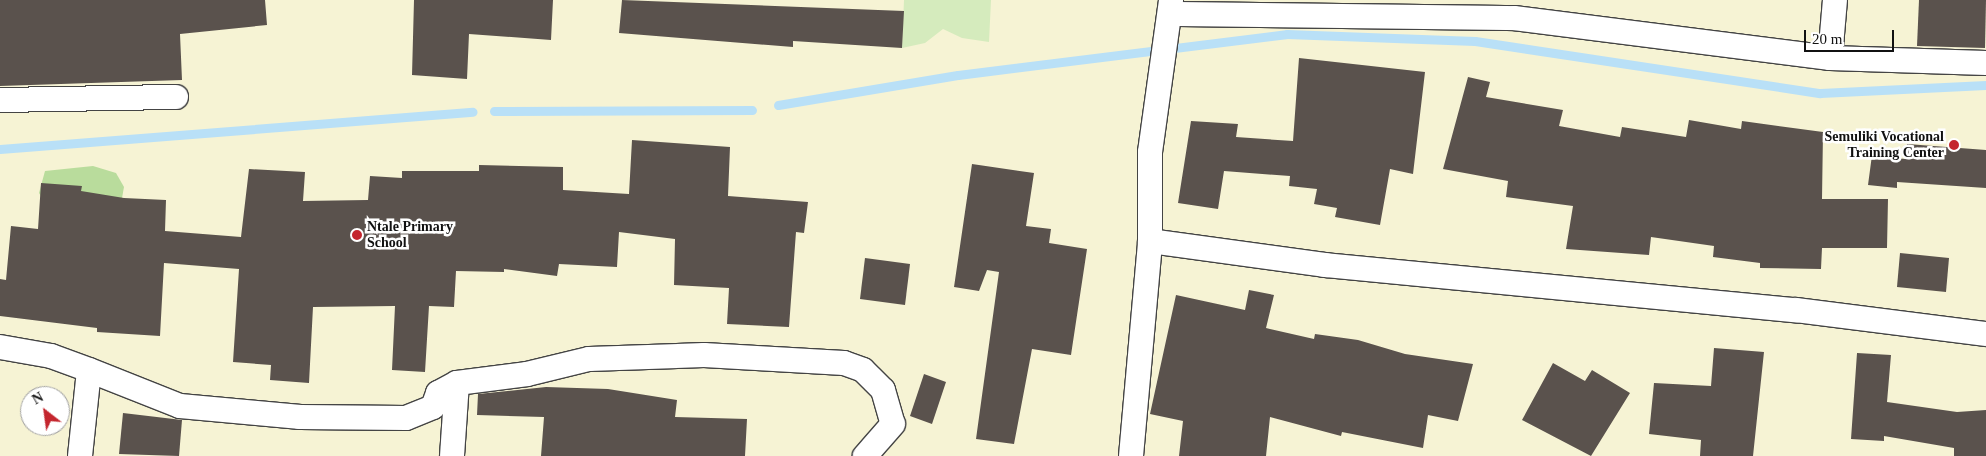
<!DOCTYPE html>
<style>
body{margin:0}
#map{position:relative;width:1986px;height:456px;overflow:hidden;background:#fffdf5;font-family:"Times New Roman",serif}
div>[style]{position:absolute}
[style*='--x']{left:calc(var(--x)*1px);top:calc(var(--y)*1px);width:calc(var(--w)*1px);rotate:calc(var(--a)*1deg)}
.farmland>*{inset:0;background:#f6f3d4}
.green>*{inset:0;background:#d5ebbd}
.forest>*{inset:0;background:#b9dc9c}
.stream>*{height:9px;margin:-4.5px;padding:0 4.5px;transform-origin:4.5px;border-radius:4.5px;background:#b9e0f7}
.building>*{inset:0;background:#5a524d}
.roads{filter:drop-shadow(1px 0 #444) drop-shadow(-1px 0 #444) drop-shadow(0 1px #444) drop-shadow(0 -1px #444)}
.street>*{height:24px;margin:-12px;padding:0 12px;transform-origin:12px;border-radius:12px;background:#fff}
.dots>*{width:14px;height:14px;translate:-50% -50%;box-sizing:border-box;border:2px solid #fff;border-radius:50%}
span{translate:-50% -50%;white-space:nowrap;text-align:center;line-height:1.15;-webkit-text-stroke:5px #fff;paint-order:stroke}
.poi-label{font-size:14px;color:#111;font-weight:700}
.right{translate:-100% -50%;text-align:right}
.left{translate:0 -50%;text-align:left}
.north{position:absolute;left:20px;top:386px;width:50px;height:50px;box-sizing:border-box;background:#fff;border:1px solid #a0a0a0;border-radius:50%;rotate:330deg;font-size:14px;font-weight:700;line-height:20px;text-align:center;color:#111}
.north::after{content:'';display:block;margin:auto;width:18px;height:22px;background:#c4262e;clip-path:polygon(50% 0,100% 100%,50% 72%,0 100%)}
.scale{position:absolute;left:1804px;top:30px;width:90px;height:22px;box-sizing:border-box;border:2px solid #111;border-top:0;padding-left:6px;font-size:15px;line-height:18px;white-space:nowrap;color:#111;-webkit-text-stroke:4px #fff;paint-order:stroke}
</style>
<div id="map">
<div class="farmland">
<i style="clip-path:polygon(evenodd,0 0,1986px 0,1986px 456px,0 456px,0 0,30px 396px,60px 396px,60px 426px,30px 426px,30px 396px)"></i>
</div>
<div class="green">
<i style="clip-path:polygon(904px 0,991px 0,989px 42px,962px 38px,943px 29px,925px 43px,902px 48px)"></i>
</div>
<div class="forest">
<i style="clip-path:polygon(93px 166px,116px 173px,124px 187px,120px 209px,55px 219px,39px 193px,45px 171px)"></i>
</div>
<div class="stream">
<i style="--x:778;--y:105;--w:182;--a:-9.5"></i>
<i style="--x:958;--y:75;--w:332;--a:-7.1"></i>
<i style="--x:1287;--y:34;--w:188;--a:2.1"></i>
<i style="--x:1475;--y:41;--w:349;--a:8.6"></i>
<i style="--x:1820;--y:93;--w:166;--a:-2.8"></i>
<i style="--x:494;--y:111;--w:258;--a:-0.2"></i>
<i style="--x:0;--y:149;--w:474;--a:-4.5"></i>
</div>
<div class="building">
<i style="clip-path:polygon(0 0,265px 0,267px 25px,180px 34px,182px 80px,0 86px)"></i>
<i style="clip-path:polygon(414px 0,553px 0,551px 40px,469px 34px,467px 79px,412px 75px)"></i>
<i style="clip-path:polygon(622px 0,904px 11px,902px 48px,793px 41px,793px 47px,619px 33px)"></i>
<i style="clip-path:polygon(1919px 0,1986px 0,1985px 48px,1917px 46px)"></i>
<i style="clip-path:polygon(1299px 58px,1425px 72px,1413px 174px,1390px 169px,1380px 225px,1335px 217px,1337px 208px,1314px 204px,1317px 189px,1289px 186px,1290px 176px,1224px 171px,1218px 209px,1178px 203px,1191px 121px,1238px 124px,1236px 137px,1293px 141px)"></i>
<i style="clip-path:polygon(1468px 77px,1490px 82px,1486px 97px,1563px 110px,1559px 126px,1620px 137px,1622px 127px,1686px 137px,1689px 120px,1741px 129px,1742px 121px,1823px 132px,1822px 199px,1888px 199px,1887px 248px,1822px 248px,1821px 269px,1760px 268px,1760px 263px,1713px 257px,1714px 246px,1651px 237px,1649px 255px,1566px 249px,1573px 206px,1506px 197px,1508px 181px,1443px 169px)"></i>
<i style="clip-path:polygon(632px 140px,730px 147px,728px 196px,808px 202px,804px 233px,796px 232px,789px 327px,727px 324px,729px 288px,674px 285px,675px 239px,619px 232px,617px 267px,559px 264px,557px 276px,504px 269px,504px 272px,456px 271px,454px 307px,429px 306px,425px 372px,392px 370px,395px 306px,313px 307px,309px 383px,270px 380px,271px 365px,233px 362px,239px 269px,164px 263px,160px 336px,97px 332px,97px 328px,0 316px,0 279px,6px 280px,11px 226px,38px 229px,41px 183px,82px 186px,81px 191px,124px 198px,166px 200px,165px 231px,241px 237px,249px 169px,305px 172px,303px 201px,368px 200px,370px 176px,402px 178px,402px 171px,479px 171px,479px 165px,563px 167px,563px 190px,629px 194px)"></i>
<i style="clip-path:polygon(1907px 144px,1986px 150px,1986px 188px,1897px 182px,1897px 188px,1868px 185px,1872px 155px,1905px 159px)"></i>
<i style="clip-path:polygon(972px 164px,1034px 173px,1026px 226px,1051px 229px,1049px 243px,1087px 249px,1071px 355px,1032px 349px,1014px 444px,976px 439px,999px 272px,987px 270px,979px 291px,954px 287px)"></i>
<i style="clip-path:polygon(1900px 253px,1949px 258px,1946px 292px,1897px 287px)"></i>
<i style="clip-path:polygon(865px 258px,910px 264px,905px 305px,860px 299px)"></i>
<i style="clip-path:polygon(1249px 290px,1274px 295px,1266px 328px,1314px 339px,1315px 334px,1358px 340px,1405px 354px,1473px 364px,1458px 421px,1428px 415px,1423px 448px,1342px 432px,1341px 436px,1270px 417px,1266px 456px,1179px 456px,1183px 421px,1150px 414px,1176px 295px,1245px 310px)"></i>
<i style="clip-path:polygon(1714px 348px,1764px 352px,1753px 456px,1700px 456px,1701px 440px,1649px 434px,1654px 383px,1711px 386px)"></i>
<i style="clip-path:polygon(1857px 353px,1891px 355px,1887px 402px,1957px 412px,1986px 410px,1986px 456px,1954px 456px,1954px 448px,1884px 436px,1884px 441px,1851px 439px)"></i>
<i style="clip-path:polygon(1553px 363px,1585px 381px,1592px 370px,1630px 393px,1591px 456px,1522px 420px)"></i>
<i style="clip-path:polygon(924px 374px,946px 382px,932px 424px,910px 416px)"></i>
<i style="clip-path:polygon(546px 387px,608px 389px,677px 400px,675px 417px,747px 419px,745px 456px,541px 456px,544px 417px,477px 415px,478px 394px)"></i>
<i style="clip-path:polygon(123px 413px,182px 420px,179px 456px,119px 454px)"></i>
</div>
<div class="roads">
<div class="street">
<i style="--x:1170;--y:14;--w:344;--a:0.7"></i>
<i style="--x:1514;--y:18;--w:319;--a:7.2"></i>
<i style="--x:1830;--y:58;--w:156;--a:1.8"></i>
<i style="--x:1830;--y:58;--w:58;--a:-85.1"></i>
<i style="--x:0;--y:100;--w:176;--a:-1"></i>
<i style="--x:1150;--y:241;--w:177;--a:7.8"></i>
<i style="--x:1325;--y:265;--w:473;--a:5.5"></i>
<i style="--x:1796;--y:310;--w:192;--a:7.2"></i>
<i style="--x:0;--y:347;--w:52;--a:10"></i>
<i style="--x:51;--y:356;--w:40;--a:20.2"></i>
<i style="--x:80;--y:456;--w:86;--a:-84"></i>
<i style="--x:89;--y:370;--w:98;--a:21.6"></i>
<i style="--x:180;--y:406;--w:121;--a:5.2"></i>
<i style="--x:300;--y:417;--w:106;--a:0.5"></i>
<i style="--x:406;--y:418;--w:29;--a:-22"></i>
<i style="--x:433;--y:407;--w:15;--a:-70"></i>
<i style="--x:438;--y:393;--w:21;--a:-28"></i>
<i style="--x:457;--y:383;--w:71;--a:-7.3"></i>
<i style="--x:527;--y:374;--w:64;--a:-13.6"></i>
<i style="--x:589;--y:359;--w:115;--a:-2"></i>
<i style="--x:704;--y:355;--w:140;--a:3.3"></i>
<i style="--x:844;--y:363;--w:20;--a:20"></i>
<i style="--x:863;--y:370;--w:28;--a:45"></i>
<i style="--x:883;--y:390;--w:35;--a:74"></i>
<i style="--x:893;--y:424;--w:43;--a:131.2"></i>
<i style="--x:452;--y:456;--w:73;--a:-86.1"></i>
<i style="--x:1131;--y:456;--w:216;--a:-84.9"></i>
<i style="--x:1150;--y:241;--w:89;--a:-90"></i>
<i style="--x:1150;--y:152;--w:153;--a:-82.1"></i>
</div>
</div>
<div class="dots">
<i style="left:1954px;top:145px;background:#c4262e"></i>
<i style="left:357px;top:235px;background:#c4262e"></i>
</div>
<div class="poi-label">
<span class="right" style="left:1944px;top:145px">Semuliki Vocational<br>Training Center</span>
<span class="left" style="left:367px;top:235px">Ntale Primary<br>School</span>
</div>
<div class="north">N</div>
<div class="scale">20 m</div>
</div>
